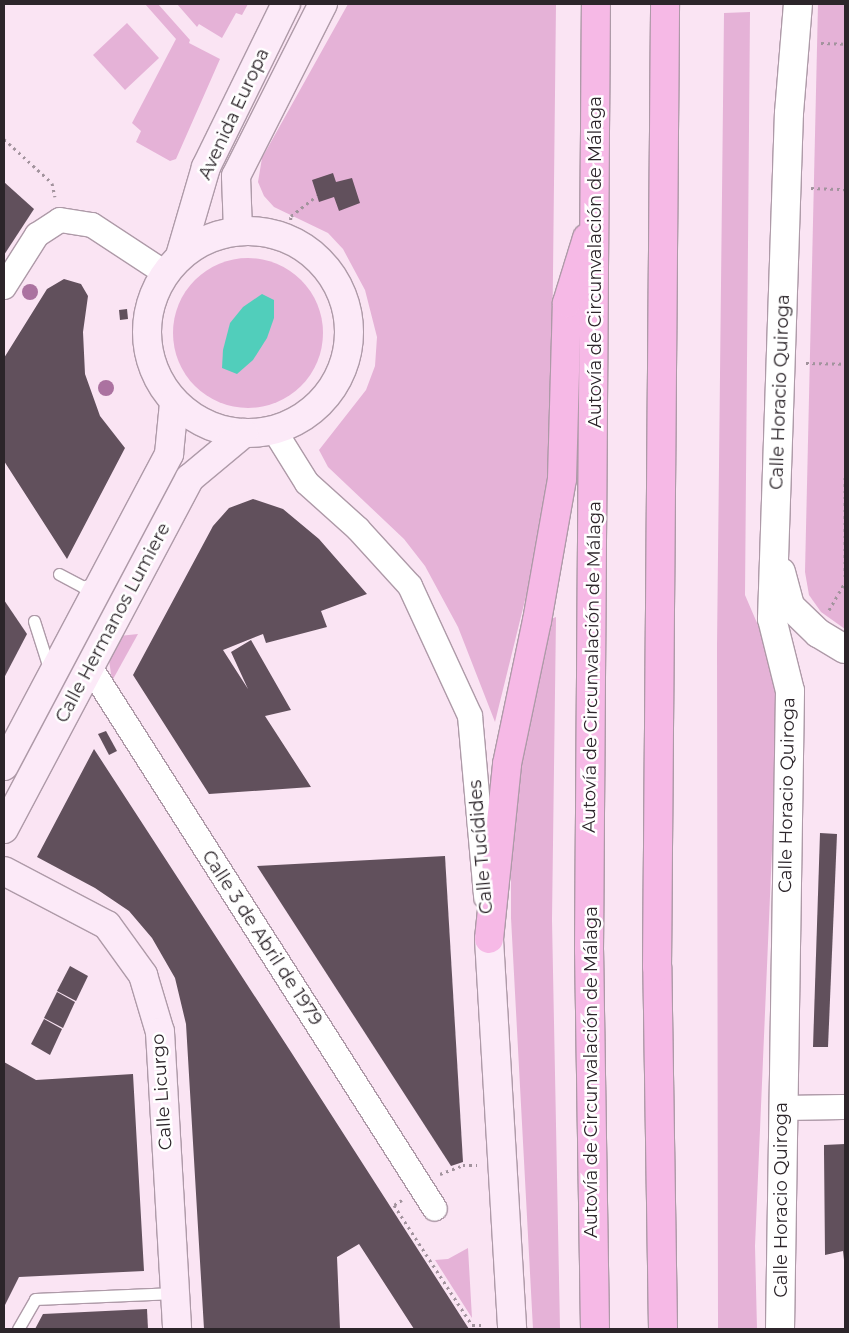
<!DOCTYPE html>
<meta charset="utf-8">
<style>
body{margin:0}
#map{position:relative;width:849px;height:1333px;overflow:hidden;background:#fae4f3;font-family:Montserrat,sans-serif}
div>[style]{position:absolute}
[style*='--x']{left:calc(var(--x)*1px);top:calc(var(--y)*1px);width:calc(var(--w)*1px);rotate:calc(var(--a)*1deg)}
.green>*{inset:0;background:#e5b2d7}
.round{border-radius:50%}
.water>*{inset:0;background:#51cebb}
.building>*{inset:0;background:#61505c}
.path>*{height:3px;margin-top:-1.5px;transform-origin:0;background:repeating-linear-gradient(90deg,#a2939d 0 2.5px,transparent 0 6.5px)}
.roads{filter:drop-shadow(1px 0 #ae9aa8) drop-shadow(-1px 0 #ae9aa8) drop-shadow(0 1px #ae9aa8) drop-shadow(0 -1px #ae9aa8)}
.service>*{height:11px;margin:-5.5px;padding:0 5.5px;transform-origin:5.5px;border-radius:5.5px;background:#fff}
.minor>*{height:24px;margin:-12px;padding:0 12px;transform-origin:12px;border-radius:12px;background:#fff}
.tertiary>*{height:28px;margin:-14px;padding:0 14px;transform-origin:14px;border-radius:14px;background:#fff}
.secondary>*{height:28px;margin:-14px;padding:0 14px;transform-origin:14px;border-radius:14px;background:#fceaf8}
.secondary>.ring{margin:-14px;padding:0;box-sizing:content-box;background:none;border:28px solid #fceaf8;border-radius:50%}
.motorway>*{height:28px;margin:-14px;padding:0 14px;transform-origin:14px;border-radius:14px;background:#f6b9e6}
.trees>*{width:16px;height:16px;margin:-8px;border-radius:50%;background:#ab72a0}
span{translate:-50% -50%;white-space:nowrap;text-align:center;line-height:1.15;-webkit-text-stroke:5px #fff;paint-order:stroke}
.street-label{font-size:18px;color:#2c252a}
.frame{position:absolute;inset:0;border:5px solid #2c252a;pointer-events:none}
</style>
<div id="map">
<div class="green">
<i style="clip-path:polygon(145px 4px,158px 4px,190px 40px,189px 43px,220px 59px,176px 159px,170px 161px,136px 142px,141px 131px,132px 123px,176px 39px)"></i>
<i style="clip-path:polygon(177px 4px,248px 4px,242px 15px,236px 13px,222px 38px,199px 24px,197px 27px)"></i>
<i style="clip-path:polygon(348px 4px,556px 4px,551px 453px,540px 539px,495px 722px,458px 627px,425px 566px,404px 539px,328px 467px,319px 450px,366px 390px,375px 366px,377px 337px,365px 290px,343px 249px,328px 233px,274px 207px,264px 196px,258px 182px,262px 158px)"></i>
<i style="clip-path:polygon(818px 4px,845px 4px,845px 629px,821px 612px,809px 595px,805px 572px)"></i>
<i style="clip-path:polygon(750px 12px,745px 595px,766px 644px,778px 684px,777px 733px,755px 1246px,757px 1329px,718px 1329px,717px 646px,724px 13px)"></i>
<i style="clip-path:polygon(127px 23px,159px 58px,125px 90px,93px 55px)"></i>
<i class="round" style="left:173px;top:258px;width:150px;height:150px"></i>
<i style="clip-path:polygon(556px 617px,552px 920px,560px 1329px,533px 1329px,511px 918px,511px 790px,551px 619px)"></i>
<i style="clip-path:polygon(138px 634px,112px 681px,108px 653px,119px 636px)"></i>
<i style="clip-path:polygon(468px 1248px,472px 1318px,435px 1260px,448px 1259px)"></i>
</div>
<div class="water">
<i style="clip-path:polygon(262px 294px,274px 300px,274px 318px,267px 338px,253px 360px,237px 374px,222px 368px,223px 350px,230px 323px,243px 307px)"></i>
</div>
<div class="building">
<i style="clip-path:polygon(333px 173px,336px 182px,352px 178px,360px 203px,339px 211px,334px 197px,319px 202px,312px 180px)"></i>
<i style="clip-path:polygon(4px 182px,34px 209px,4px 255px)"></i>
<i style="clip-path:polygon(64px 279px,81px 284px,88px 296px,83px 332px,85px 374px,100px 416px,125px 448px,67px 559px,4px 461px,4px 358px,47px 289px)"></i>
<i style="clip-path:polygon(127px 309px,128px 319px,120px 320px,119px 310px)"></i>
<i style="clip-path:polygon(253px 499px,283px 509px,319px 539px,367px 594px,321px 611px,327px 627px,266px 643px,263px 634px,223px 650px,248px 689px,231px 652px,251px 640px,291px 710px,265px 716px,311px 787px,209px 794px,133px 675px,213px 526px,229px 508px)"></i>
<i style="clip-path:polygon(4px 600px,27px 634px,4px 678px)"></i>
<i style="clip-path:polygon(106px 731px,117px 751px,109px 755px,98px 734px)"></i>
<i style="clip-path:polygon(94px 749px,291px 1052px,469px 1329px,414px 1329px,359px 1244px,337px 1257px,340px 1329px,204px 1329px,186px 1024px,175px 978px,152px 938px,129px 911px,95px 888px,37px 857px)"></i>
<i style="clip-path:polygon(820px 833px,837px 834px,828px 1047px,813px 1047px)"></i>
<i style="clip-path:polygon(445px 856px,463px 1162px,451px 1166px,257px 866px)"></i>
<i style="clip-path:polygon(70px 966px,88px 976px,76px 1001px,57px 991px)"></i>
<i style="clip-path:polygon(57px 992px,75px 1002px,63px 1028px,44px 1018px)"></i>
<i style="clip-path:polygon(44px 1019px,62px 1029px,50px 1055px,31px 1044px)"></i>
<i style="clip-path:polygon(4px 1062px,36px 1080px,133px 1074px,144px 1271px,19px 1277px,4px 1307px)"></i>
<i style="clip-path:polygon(845px 1144px,845px 1259px,844px 1260px,843px 1251px,825px 1255px,824px 1152px,824px 1145px)"></i>
<i style="clip-path:polygon(147px 1309px,148px 1329px,35px 1329px,43px 1314px)"></i>
</div>
<div class="path">
<i style="--x:821;--y:43;--w:24;--a:2"></i>
<i style="--x:4;--y:139;--w:65;--a:42.5"></i>
<i style="--x:52;--y:183;--w:14;--a:78"></i>
<i style="--x:811;--y:188;--w:34;--a:2"></i>
<i style="--x:290;--y:239;--w:23;--a:-88"></i>
<i style="--x:291;--y:216;--w:33;--a:-38"></i>
<i style="--x:806;--y:363;--w:39;--a:1"></i>
<i style="--x:845;--y:477;--w:100;--a:90"></i>
<i style="--x:829;--y:610;--w:32;--a:-60"></i>
<i style="--x:440;--y:1174;--w:25;--a:-21"></i>
<i style="--x:463;--y:1165;--w:14;--a:0"></i>
<i style="--x:402;--y:1200;--w:9;--a:148"></i>
<i style="--x:394;--y:1205;--w:143;--a:57"></i>
<i style="--x:472;--y:1325;--w:13;--a:0"></i>
</div>
<div class="roads">
<div class="service">
<i style="--x:59;--y:574;--w:27;--a:28"></i>
<i style="--x:83;--y:587;--w:15;--a:-20"></i>
<i style="--x:34;--y:621;--w:52;--a:72.3"></i>
<i style="--x:18;--y:1329;--w:34;--a:-60"></i>
<i style="--x:35;--y:1299;--w:140;--a:-2.5"></i>
</div>
<div class="minor">
<i style="--x:4;--y:287;--w:62;--a:-57.6"></i>
<i style="--x:37;--y:235;--w:27;--a:-33"></i>
<i style="--x:60;--y:220;--w:32;--a:9"></i>
<i style="--x:92;--y:225;--w:87;--a:33.3"></i>
<i style="--x:274;--y:430;--w:62;--a:58.1"></i>
<i style="--x:307;--y:483;--w:69;--a:42"></i>
<i style="--x:358;--y:529;--w:77;--a:47.6"></i>
<i style="--x:410;--y:586;--w:143;--a:65.2"></i>
<i style="--x:470;--y:716;--w:182;--a:84.9"></i>
<i style="--x:90;--y:667;--w:642;--a:57.52"></i>
<i style="--x:782;--y:1108;--w:63;--a:-0.9"></i>
</div>
<div class="tertiary">
<i style="--x:781;--y:572;--w:35;--a:75"></i>
<i style="--x:790;--y:606;--w:39;--a:44"></i>
<i style="--x:818;--y:633;--w:31;--a:31"></i>
<i style="--x:780;--y:1329;--w:638;--a:-89.1"></i>
<i style="--x:790;--y:691;--w:74;--a:-104"></i>
<i style="--x:772;--y:619;--w:506;--a:-88.08"></i>
<i style="--x:789;--y:113;--w:109;--a:-85.3"></i>
</div>
<div class="secondary">
<i style="--x:238;--y:231;--w:55;--a:-92.1"></i>
<i style="--x:236;--y:176;--w:193;--a:-63.2"></i>
<i class="ring" style="left:147px;top:231px;width:174px;height:174px"></i>
<i style="--x:180;--y:256;--w:93;--a:-73.7"></i>
<i style="--x:206;--y:167;--w:182;--a:-63.9"></i>
<i style="--x:4;--y:766;--w:353;--a:-62.1"></i>
<i style="--x:169;--y:454;--w:51;--a:-84.4"></i>
<i style="--x:4;--y:829;--w:397;--a:-62.1"></i>
<i style="--x:190;--y:478;--w:70;--a:-39.8"></i>
<i style="--x:4;--y:871;--w:116;--a:27.7"></i>
<i style="--x:107;--y:925;--w:62;--a:54.2"></i>
<i style="--x:143;--y:975;--w:59;--a:73.4"></i>
<i style="--x:160;--y:1032;--w:297;--a:86.7"></i>
<i style="--x:489;--y:939;--w:391;--a:86.6"></i>
</div>
<div class="motorway">
<i style="--x:489;--y:939;--w:176;--a:-84.1"></i>
<i style="--x:507;--y:764;--w:146;--a:-78.2"></i>
<i style="--x:537;--y:621;--w:144;--a:-80"></i>
<i style="--x:562;--y:479;--w:176;--a:-88.4"></i>
<i style="--x:567;--y:303;--w:68;--a:-72.9"></i>
<i style="--x:595;--y:1329;--w:379;--a:-90.9"></i>
<i style="--x:589;--y:950;--w:946;--a:-89.58"></i>
<i style="--x:663;--y:1329;--w:362;--a:-90.9"></i>
<i style="--x:657;--y:967;--w:963;--a:-89.52"></i>
</div>
</div>
<div class="trees">
<i style="left:30px;top:292px"></i>
<i style="left:106px;top:388px"></i>
</div>
<div class="street-label">
<span style="left:234px;top:114px;rotate:-65deg">Avenida Europa</span>
<span style="left:595px;top:262px;rotate:-90deg">Autovía de Circunvalación de Málaga</span>
<span style="left:780px;top:392px;rotate:-88deg">Calle Horacio Quiroga</span>
<span style="left:113px;top:623px;rotate:-62deg">Calle Hermanos Lumiere</span>
<span style="left:592px;top:667px;rotate:-89deg">Autovía de Circunvalación de Málaga</span>
<span style="left:787px;top:795px;rotate:-89deg">Calle Horacio Quiroga</span>
<span style="left:481px;top:847px;rotate:-95deg">Calle Tucídides</span>
<span style="left:262px;top:938px;rotate:57deg">Calle 3 de Abril de 1979</span>
<span style="left:591px;top:1072px;rotate:-90deg">Autovía de Circunvalación de Málaga</span>
<span style="left:162px;top:1092px;rotate:-94deg">Calle Licurgo</span>
<span style="left:781px;top:1200px;rotate:-90deg">Calle Horacio Quiroga</span>
</div>
<div class="frame"></div>
</div>
